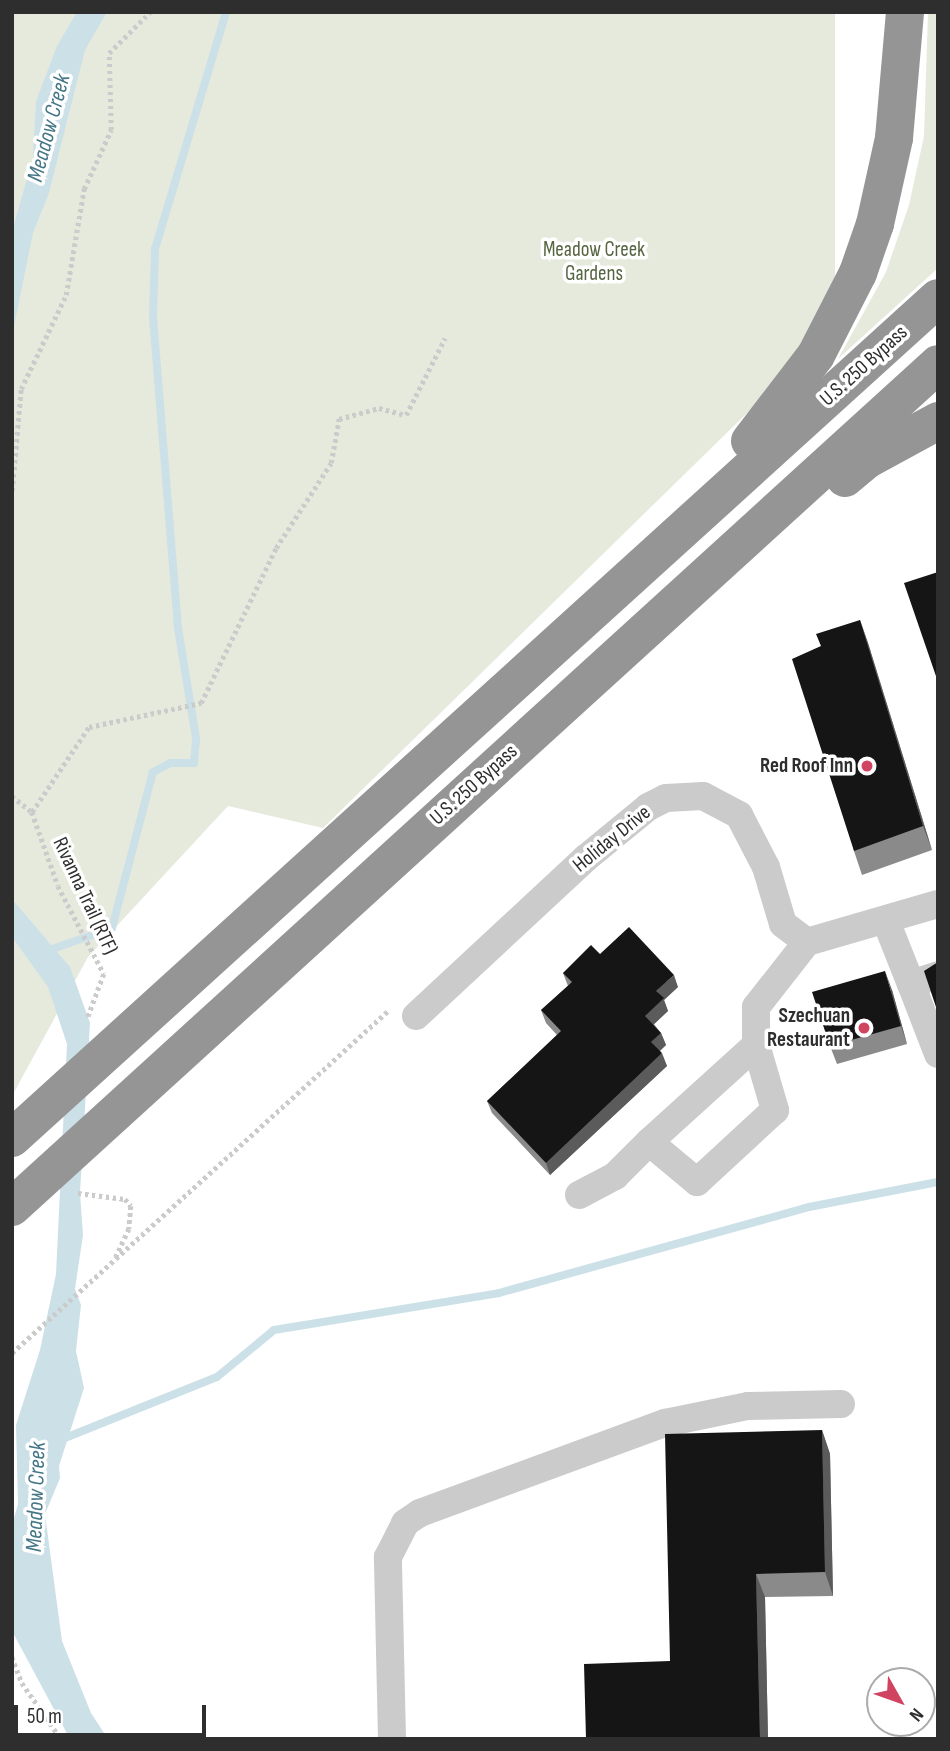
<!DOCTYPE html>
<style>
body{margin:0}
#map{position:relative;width:950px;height:1751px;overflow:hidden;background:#fff;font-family:"Sofia Sans Condensed",sans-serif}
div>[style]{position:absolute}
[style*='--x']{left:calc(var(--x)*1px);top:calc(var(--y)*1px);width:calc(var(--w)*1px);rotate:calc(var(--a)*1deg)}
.green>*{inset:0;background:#e6eadd}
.water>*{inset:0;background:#cce0e8}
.stream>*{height:8px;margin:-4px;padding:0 4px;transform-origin:4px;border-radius:4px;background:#cce0e8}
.path>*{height:4.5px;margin-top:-2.25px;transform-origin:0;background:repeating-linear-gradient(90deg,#cbcbcb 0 3.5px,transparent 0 7px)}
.minor>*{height:28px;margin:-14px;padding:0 14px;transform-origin:14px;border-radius:14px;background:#cbcbcb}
.highway>*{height:38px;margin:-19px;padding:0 19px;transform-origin:19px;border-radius:19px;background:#959595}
.wall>*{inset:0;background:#8a8a8a}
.shaded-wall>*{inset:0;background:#5b5b5b}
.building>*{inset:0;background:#151515}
.dots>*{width:19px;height:19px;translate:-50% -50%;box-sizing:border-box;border:4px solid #fff;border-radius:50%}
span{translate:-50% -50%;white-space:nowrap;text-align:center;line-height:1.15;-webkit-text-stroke:7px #fff;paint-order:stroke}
.park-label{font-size:21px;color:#566541}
.street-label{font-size:21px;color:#2e2e2e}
.poi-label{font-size:21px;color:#2e2e2e;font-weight:700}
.right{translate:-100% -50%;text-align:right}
.water-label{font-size:23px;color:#457687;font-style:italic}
.frame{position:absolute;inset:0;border:14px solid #2e2e2e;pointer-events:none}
.north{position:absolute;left:866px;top:1667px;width:70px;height:70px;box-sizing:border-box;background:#fff;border:2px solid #ababab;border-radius:50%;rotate:130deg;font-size:19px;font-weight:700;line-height:28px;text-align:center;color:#2e2e2e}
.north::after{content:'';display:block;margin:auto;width:24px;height:32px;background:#d14461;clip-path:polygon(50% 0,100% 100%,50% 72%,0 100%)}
.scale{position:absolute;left:14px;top:1705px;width:192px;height:32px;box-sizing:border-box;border:4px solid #2e2e2e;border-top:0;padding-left:9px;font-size:21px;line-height:24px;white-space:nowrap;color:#2e2e2e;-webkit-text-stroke:5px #fff;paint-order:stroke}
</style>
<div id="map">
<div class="green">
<i style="clip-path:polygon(12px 12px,835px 12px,835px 285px,793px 368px,323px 828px,228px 806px,88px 957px,12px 1096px)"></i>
<i style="clip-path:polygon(928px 12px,938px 12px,938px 268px,838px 359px,886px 272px,909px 205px,924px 136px)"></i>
</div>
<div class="water">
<i style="clip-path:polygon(77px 12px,107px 12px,85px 50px,49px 193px,33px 233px,12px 336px,12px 232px,33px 157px,36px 101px,57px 46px)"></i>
<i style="clip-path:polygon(12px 899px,70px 967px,90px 1023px,80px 1193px,83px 1235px,75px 1289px,81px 1305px,76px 1351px,84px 1388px,59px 1466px,60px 1478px,45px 1514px,62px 1641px,91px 1713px,108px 1739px,70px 1739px,12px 1631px,12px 1525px,18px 1504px,16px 1425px,40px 1350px,56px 1274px,67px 1044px,48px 987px,12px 937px)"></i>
</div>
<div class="stream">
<i style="--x:44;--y:952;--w:72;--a:-19.4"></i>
<i style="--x:112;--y:928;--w:161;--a:-75.3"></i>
<i style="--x:153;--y:772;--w:20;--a:-27"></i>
<i style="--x:171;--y:763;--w:23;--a:0"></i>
<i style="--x:194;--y:763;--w:25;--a:-85"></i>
<i style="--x:196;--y:738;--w:111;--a:-99.3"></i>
<i style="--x:178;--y:628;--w:312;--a:-94.6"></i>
<i style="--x:153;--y:317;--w:68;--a:-88.3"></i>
<i style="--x:155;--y:249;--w:247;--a:-73.3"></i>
<i style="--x:60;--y:1440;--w:169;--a:-21.9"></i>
<i style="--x:217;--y:1377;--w:74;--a:-39.5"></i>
<i style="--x:274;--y:1330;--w:228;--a:-9.3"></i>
<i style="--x:499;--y:1293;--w:322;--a:-15.5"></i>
<i style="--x:809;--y:1207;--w:131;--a:-11"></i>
</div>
<div class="path">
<i style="--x:12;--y:491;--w:102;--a:-85"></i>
<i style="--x:21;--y:389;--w:104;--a:-64.4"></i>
<i style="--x:66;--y:295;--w:108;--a:-80.4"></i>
<i style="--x:84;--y:189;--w:65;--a:-65.4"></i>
<i style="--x:111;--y:130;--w:77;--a:-91.5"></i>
<i style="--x:109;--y:53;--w:58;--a:-45"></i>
<i style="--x:12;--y:796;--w:26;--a:39"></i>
<i style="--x:32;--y:812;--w:78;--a:70.6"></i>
<i style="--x:58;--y:886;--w:99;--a:62.4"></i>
<i style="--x:104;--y:974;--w:46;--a:110.4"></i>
<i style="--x:32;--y:812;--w:102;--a:-56.2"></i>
<i style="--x:89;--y:727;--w:115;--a:-12.1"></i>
<i style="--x:201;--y:703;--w:172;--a:-64.2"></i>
<i style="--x:276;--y:548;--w:101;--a:-57.1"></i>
<i style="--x:331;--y:463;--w:45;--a:-79.7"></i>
<i style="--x:339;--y:419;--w:41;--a:-15.4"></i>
<i style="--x:379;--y:408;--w:28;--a:15"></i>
<i style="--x:406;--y:415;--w:86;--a:-63.1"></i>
<i style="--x:78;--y:1193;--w:47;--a:7.3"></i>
<i style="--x:125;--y:1199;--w:9;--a:49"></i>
<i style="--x:131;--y:1206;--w:23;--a:95"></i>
<i style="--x:129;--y:1229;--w:31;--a:115"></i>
<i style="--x:12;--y:1353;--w:510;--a:-42.3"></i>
<i style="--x:12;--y:1657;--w:28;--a:69"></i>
<i style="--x:22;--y:1683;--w:68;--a:55.1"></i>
</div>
<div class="minor">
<i style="--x:886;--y:921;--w:68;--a:68.4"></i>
<i style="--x:911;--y:984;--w:28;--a:-18"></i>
<i style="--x:911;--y:984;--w:75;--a:68.9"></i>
<i style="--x:416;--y:1016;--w:232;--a:-42.9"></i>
<i style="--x:586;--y:858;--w:80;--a:-39.4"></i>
<i style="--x:648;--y:807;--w:20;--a:-27"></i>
<i style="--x:666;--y:798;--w:37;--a:-3"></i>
<i style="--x:703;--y:796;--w:41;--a:27.8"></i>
<i style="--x:739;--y:815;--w:59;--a:62.6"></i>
<i style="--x:766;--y:867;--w:59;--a:73.4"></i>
<i style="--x:783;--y:924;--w:30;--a:37"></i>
<i style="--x:807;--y:942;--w:136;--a:-16.2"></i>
<i style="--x:756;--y:1045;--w:68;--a:73.7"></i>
<i style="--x:775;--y:1110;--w:106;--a:137.3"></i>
<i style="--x:697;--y:1182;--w:62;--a:-140.2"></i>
<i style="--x:649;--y:1142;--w:144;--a:-42.2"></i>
<i style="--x:756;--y:1045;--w:38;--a:-90"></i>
<i style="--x:756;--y:1007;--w:83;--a:-51.9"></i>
<i style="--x:579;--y:1195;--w:41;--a:-27.8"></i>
<i style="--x:615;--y:1176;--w:48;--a:-45"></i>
<i style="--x:392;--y:1739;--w:182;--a:-91.3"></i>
<i style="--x:388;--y:1557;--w:38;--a:-63"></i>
<i style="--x:405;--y:1523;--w:18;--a:-34"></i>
<i style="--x:420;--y:1513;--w:261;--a:-20.2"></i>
<i style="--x:665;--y:1423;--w:85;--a:-11.6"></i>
<i style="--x:748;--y:1406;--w:93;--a:-1.2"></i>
</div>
<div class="highway">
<i style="--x:750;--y:441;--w:108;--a:-52.5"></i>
<i style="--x:816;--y:355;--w:92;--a:-62.9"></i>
<i style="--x:858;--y:273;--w:52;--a:-70.9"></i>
<i style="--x:875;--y:224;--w:88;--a:-77.5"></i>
<i style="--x:894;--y:138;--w:126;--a:-85"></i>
<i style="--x:845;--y:478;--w:30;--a:-40"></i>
<i style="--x:868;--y:459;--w:80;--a:-28.5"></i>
<i style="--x:12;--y:1138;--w:1250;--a:-42.21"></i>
<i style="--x:12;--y:1207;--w:1252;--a:-42.31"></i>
</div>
<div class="wall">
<i style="clip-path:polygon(860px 620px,868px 643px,932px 850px,862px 875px,854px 851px,821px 646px)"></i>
<i style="clip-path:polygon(600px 954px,678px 987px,664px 1000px,668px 1011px,654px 1024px,661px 1033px,666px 1045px,660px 1051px,667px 1066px,550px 1175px,492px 1113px,487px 1101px,557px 1035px,546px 1023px,541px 1010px,568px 986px,563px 973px)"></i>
<i style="clip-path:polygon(892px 990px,907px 1044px,837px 1064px,830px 1046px)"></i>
<i style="clip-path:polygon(822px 1430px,830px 1454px,833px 1596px,765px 1597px,768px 1739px,586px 1739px,670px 1661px)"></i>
</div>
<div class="shaded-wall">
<i style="clip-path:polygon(860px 620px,868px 643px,932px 850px,923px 826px)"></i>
<i style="clip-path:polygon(885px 971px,892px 990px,907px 1044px,901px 1026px)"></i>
<i style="clip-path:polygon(674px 975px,678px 987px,664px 1000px,668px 1011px,650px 1028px,645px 1016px,656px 991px)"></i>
<i style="clip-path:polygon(661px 1033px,666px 1045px,656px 1054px,651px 1042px)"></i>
<i style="clip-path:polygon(662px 1053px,667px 1066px,550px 1175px,546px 1163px)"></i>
<i style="clip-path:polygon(822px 1430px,830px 1454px,833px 1596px,825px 1572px)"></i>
<i style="clip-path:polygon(756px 1574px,765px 1597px,768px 1739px,760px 1739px)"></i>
</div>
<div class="building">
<i style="clip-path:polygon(938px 572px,938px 682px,904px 583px)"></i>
<i style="clip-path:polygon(860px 620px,923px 826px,854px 851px,792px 659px,821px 646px,816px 634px)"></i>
<i style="clip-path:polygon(629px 927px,674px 975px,656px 991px,664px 998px,645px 1016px,661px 1033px,651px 1042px,662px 1053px,546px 1163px,487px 1101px,561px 1031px,541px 1010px,572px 982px,563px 973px,591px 945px,600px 954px)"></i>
<i style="clip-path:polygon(938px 962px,938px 1013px,924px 971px)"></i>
<i style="clip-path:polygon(885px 971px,901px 1026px,830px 1046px,812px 992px)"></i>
<i style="clip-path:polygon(822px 1430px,825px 1572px,756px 1574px,760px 1739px,586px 1739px,584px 1664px,670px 1661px,665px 1434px)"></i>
</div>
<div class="dots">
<i style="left:867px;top:766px;background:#d14461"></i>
<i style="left:864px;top:1028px;background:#d14461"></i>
</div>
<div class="park-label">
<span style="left:594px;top:262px">Meadow Creek<br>Gardens</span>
</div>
<div class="street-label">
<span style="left:864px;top:366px;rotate:-42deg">U.S. 250 Bypass</span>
<span style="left:474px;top:785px;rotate:-42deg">U.S. 250 Bypass</span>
<span style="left:612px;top:839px;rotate:-39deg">Holiday Drive</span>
<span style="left:85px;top:896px;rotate:65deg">Rivanna Trail (RTF)</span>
</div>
<div class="poi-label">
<span class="right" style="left:853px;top:766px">Red Roof Inn</span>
<span class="right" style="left:850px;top:1028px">Szechuan<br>Restaurant</span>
</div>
<div class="water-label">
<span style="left:49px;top:128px;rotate:-75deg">Meadow Creek</span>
<span style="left:36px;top:1497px;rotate:-88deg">Meadow Creek</span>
</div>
<div class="frame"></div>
<div class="north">N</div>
<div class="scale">50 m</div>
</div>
